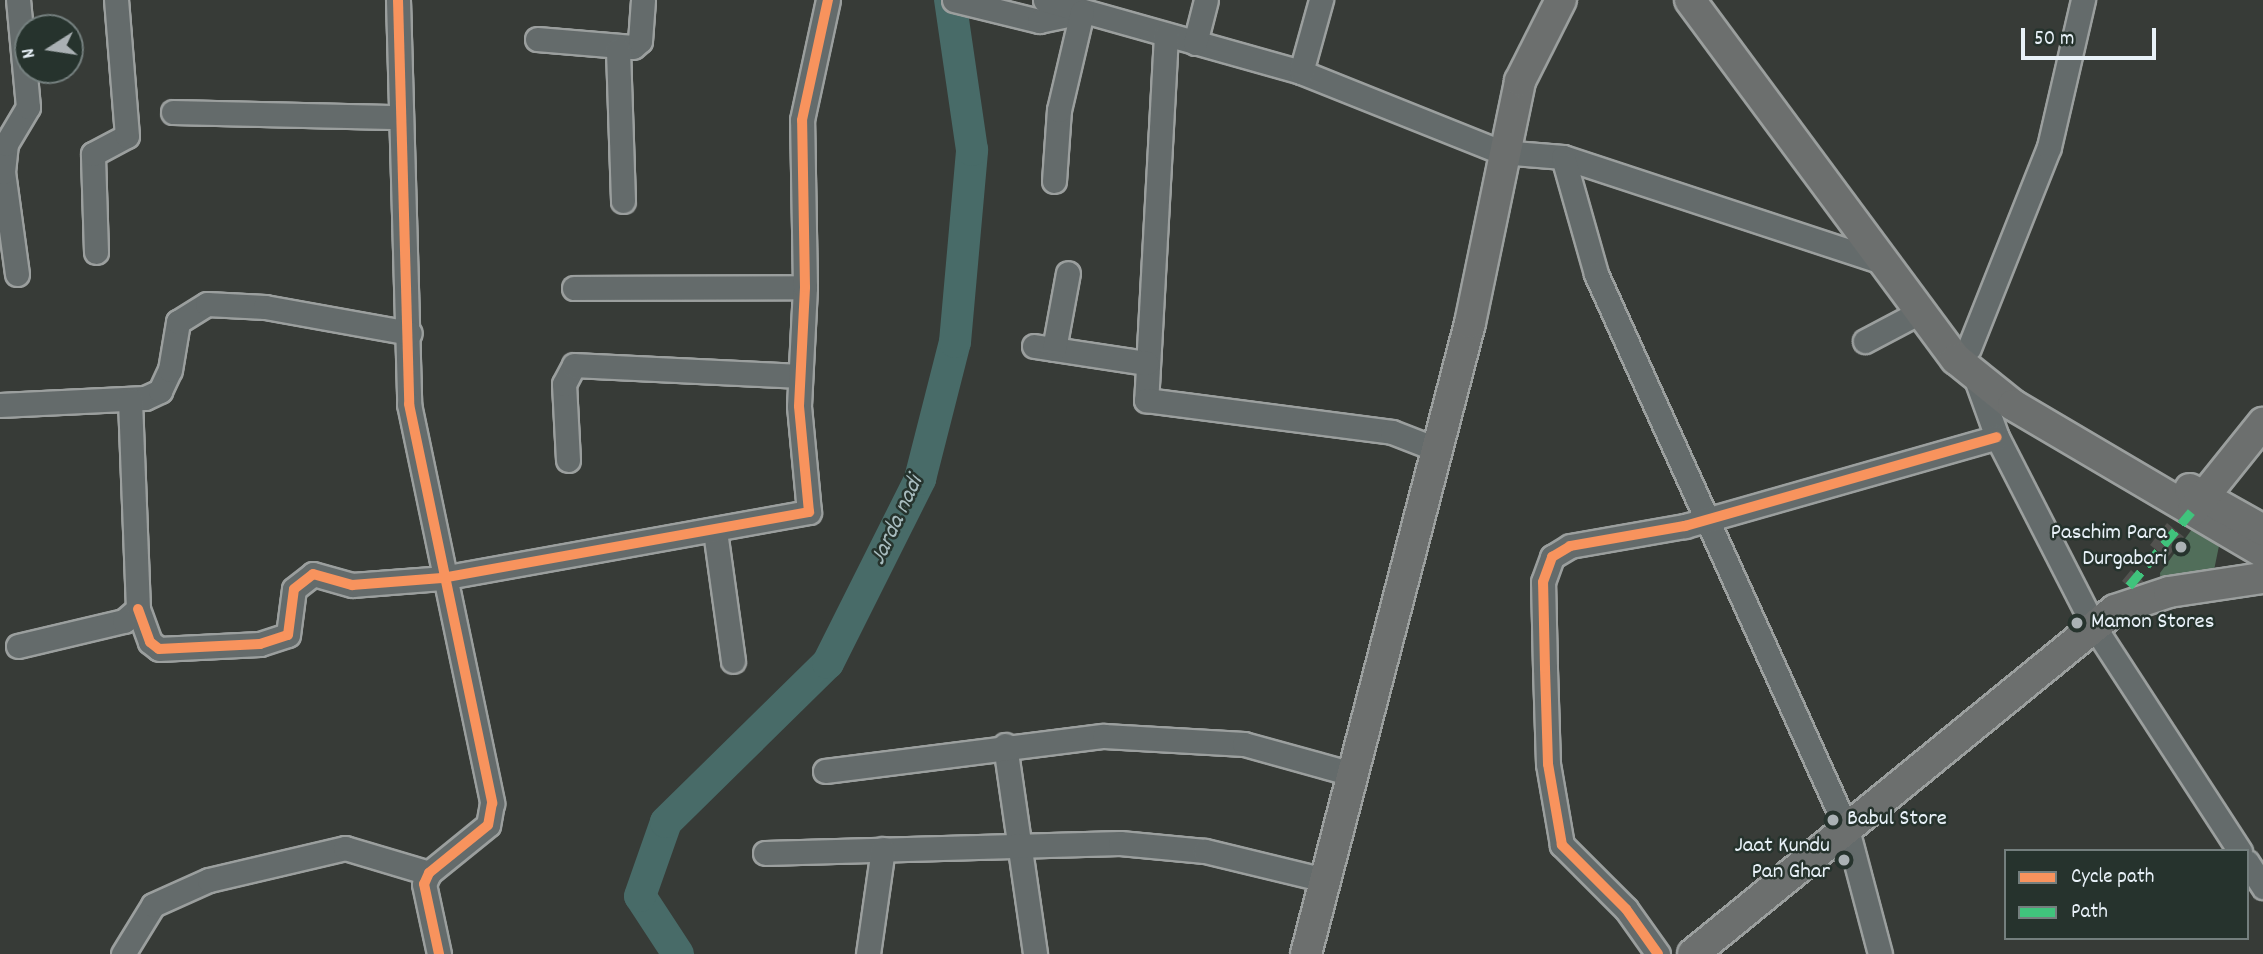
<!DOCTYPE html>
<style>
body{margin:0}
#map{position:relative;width:2263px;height:954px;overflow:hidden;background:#373b37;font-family:Dekko,sans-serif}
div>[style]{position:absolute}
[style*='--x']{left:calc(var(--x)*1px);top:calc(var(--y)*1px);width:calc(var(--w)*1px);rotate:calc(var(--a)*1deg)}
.green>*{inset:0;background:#516e5a}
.river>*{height:32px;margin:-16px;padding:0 16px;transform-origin:16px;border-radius:16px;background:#486b68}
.building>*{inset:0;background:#52524f}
.roads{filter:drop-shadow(2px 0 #9b9f9e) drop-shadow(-2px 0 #9b9f9e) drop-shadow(0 2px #9b9f9e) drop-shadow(0 -2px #9b9f9e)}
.minor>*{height:23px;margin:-11.5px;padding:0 11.5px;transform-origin:11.5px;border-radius:11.5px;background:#646b6b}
.major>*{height:30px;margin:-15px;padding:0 15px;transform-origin:15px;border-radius:15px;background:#6c6f6e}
.quiet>*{height:9px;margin-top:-4.5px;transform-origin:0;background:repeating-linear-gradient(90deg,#40c37c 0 18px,transparent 0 27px)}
.cycleway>*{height:10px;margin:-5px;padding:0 5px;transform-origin:5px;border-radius:5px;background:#f8935d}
.dots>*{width:19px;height:19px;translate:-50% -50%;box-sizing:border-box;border:4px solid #26332d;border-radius:50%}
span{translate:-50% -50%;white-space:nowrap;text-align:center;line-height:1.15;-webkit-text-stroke:5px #26332d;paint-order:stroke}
.poi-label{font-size:23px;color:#e8f1f8}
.right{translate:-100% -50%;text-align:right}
.left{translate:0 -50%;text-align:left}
.water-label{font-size:24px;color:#a9bdc0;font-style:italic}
.legend{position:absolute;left:2004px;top:849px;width:245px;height:91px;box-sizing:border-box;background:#26332d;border:2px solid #747f7e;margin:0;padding:9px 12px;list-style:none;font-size:21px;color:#e8f1f8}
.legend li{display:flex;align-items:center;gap:14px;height:35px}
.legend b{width:35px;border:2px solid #747f7e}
.north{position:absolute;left:14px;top:14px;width:70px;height:70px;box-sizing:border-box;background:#26332d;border:2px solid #747f7e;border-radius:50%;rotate:258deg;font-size:19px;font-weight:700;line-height:28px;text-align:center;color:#e8f1f8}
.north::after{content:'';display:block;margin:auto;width:24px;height:32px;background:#aab1b4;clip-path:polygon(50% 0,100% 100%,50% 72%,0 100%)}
.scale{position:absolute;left:2021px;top:28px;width:135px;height:32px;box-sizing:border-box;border:4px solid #e8f1f8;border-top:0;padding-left:9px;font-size:21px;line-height:24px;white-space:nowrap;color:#e8f1f8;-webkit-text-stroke:5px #26332d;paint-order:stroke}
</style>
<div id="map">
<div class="green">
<i style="clip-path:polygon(2195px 525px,2220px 541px,2213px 575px,2161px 584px,2160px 573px)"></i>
</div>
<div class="river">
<i style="--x:678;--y:954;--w:69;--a:-123.2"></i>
<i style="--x:640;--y:896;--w:78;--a:-70.6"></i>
<i style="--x:666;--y:822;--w:227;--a:-44.5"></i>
<i style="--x:828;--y:663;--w:206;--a:-63.4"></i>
<i style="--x:920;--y:479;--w:141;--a:-75.7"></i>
<i style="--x:955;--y:342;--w:193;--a:-84.9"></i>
<i style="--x:972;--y:150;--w:152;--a:-98.3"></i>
</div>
<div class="building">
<i style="clip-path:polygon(2167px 523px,2184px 537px,2167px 558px,2150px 545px)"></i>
<i style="clip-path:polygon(2131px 570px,2144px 582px,2129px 587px,2122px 581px)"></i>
</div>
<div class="roads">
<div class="minor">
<i style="--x:398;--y:0;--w:404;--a:88.4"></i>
<i style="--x:409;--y:404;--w:408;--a:78.2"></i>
<i style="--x:492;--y:803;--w:22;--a:100"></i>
<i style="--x:488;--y:825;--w:76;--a:140.9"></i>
<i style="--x:429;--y:873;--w:12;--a:114"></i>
<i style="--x:424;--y:884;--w:72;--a:77.9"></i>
<i style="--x:954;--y:0;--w:88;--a:13.9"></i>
<i style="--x:1039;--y:21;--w:44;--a:-11.8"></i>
<i style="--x:1045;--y:0;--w:266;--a:15.7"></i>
<i style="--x:1301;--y:72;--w:215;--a:21.8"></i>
<i style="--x:1501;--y:152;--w:62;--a:4.6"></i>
<i style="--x:1563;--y:157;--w:334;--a:18.2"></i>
<i style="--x:1166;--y:35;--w:366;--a:93.1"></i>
<i style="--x:1146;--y:400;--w:248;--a:7.4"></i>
<i style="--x:1392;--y:432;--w:47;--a:21.1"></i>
<i style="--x:537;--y:39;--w:96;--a:4.8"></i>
<i style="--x:633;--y:47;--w:9;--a:-41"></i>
<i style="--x:640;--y:41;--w:41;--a:-85.8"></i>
<i style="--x:1195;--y:43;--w:44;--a:-75.7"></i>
<i style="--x:618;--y:50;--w:151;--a:88.1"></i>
<i style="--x:1301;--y:72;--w:75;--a:-74.5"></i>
<i style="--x:173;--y:112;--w:228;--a:1.3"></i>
<i style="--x:1563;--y:157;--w:122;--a:74.2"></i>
<i style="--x:1596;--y:274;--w:609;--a:65.67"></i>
<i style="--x:1847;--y:829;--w:129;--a:75.2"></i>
<i style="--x:1054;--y:181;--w:71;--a:-86"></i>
<i style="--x:1059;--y:110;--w:101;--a:-76.8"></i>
<i style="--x:96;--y:252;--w:98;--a:-91.8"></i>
<i style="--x:93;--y:154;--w:38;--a:-28"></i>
<i style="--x:127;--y:136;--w:136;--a:-94.6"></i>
<i style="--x:17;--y:274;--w:103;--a:-97.8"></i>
<i style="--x:3;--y:172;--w:28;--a:-84"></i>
<i style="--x:6;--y:144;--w:43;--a:-59.3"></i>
<i style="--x:28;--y:107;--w:107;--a:-95.3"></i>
<i style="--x:574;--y:288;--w:231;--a:-0.2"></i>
<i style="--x:1865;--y:341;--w:60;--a:-27.8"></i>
<i style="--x:1034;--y:346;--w:114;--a:8.6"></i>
<i style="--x:1969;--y:348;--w:216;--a:-68.3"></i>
<i style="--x:2049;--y:147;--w:151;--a:-77"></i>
<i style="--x:1054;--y:349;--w:77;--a:-79.6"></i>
<i style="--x:1975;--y:376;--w:65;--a:70.2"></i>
<i style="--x:1997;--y:437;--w:211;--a:62.9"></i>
<i style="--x:2093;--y:625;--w:270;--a:57"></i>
<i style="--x:0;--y:405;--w:145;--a:-2.8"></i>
<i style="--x:145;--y:398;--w:17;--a:-25"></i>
<i style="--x:160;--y:391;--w:23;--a:-65"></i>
<i style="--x:170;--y:370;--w:49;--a:-80.5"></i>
<i style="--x:178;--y:322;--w:34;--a:-32"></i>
<i style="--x:207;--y:304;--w:58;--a:3"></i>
<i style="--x:265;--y:307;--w:147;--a:10.2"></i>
<i style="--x:568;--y:460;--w:76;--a:-93"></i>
<i style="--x:564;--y:384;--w:21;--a:-62"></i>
<i style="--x:574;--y:365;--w:226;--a:2.8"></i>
<i style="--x:715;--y:531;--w:131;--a:82.1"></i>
<i style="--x:138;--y:609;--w:35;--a:70"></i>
<i style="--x:150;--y:642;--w:11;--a:38"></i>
<i style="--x:159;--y:649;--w:101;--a:-2.8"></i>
<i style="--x:260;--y:644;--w:29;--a:-18"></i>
<i style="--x:288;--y:635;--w:46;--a:-82.6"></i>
<i style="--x:294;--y:589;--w:24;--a:-38"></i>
<i style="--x:313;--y:574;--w:41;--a:15.8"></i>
<i style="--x:352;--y:585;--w:90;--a:-4.4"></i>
<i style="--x:442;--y:578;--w:373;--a:-10.2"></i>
<i style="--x:809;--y:512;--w:106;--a:-95.4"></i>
<i style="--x:799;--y:406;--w:119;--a:-87.1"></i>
<i style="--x:805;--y:287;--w:167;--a:-91"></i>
<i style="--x:802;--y:120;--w:123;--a:-77.8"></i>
<i style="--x:18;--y:646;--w:109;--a:-13.3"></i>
<i style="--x:124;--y:621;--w:18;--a:-41"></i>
<i style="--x:138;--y:609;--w:209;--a:-92.2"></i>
<i style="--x:1005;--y:745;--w:211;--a:81.8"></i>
<i style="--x:825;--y:771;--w:281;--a:-7.2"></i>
<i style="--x:1104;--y:736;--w:140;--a:3.3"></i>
<i style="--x:1244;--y:744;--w:112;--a:15.5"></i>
<i style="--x:765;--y:853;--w:355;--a:-1.6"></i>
<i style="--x:1120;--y:843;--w:85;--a:5.4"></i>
<i style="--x:1205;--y:851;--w:123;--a:13.6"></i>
<i style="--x:2247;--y:862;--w:30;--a:57"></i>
<i style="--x:123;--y:954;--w:57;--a:-58.5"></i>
<i style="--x:153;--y:905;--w:61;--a:-24.1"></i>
<i style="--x:209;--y:880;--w:140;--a:-13.2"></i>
<i style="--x:345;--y:848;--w:88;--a:16.6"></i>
<i style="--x:868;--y:954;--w:106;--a:-81.9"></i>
<i style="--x:1658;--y:954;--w:55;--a:-125.4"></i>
<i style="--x:1626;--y:909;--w:91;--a:-135"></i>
<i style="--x:1562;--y:845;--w:82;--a:-99.8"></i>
<i style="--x:1548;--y:764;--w:96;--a:-91.8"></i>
<i style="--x:1545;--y:668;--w:86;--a:-91.3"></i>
<i style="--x:1543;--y:582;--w:27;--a:-70"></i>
<i style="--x:1552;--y:557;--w:21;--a:-31"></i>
<i style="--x:1570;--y:546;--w:117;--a:-9.9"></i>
<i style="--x:1685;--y:526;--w:324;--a:-15.9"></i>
</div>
<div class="major">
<i style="--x:1690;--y:0;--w:447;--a:53.5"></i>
<i style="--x:1956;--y:359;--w:73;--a:38.9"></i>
<i style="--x:2013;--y:405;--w:290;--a:30.5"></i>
<i style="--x:2190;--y:489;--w:84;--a:29.3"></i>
<i style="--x:2193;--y:510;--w:112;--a:-51.2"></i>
<i style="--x:1306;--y:954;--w:652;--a:-75.43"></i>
<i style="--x:1470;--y:323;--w:247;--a:-78.3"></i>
<i style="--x:1520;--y:81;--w:91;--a:-63.2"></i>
<i style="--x:1693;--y:954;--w:544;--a:-39.19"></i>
<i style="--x:2115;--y:610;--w:57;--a:-18.4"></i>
<i style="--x:2169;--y:592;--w:95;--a:-8.5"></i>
</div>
</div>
<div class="quiet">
<i style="--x:2129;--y:586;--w:97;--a:-50"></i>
</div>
<div class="cycleway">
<i style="--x:398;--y:0;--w:404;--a:88.4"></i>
<i style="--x:409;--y:404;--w:408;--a:78.2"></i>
<i style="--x:492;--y:803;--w:22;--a:100"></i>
<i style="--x:488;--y:825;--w:76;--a:140.9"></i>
<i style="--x:429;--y:873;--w:12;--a:114"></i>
<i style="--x:424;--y:884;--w:72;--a:77.9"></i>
<i style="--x:138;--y:609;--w:35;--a:70"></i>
<i style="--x:150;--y:642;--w:11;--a:38"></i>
<i style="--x:159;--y:649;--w:101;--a:-2.8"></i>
<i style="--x:260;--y:644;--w:29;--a:-18"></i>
<i style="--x:288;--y:635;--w:46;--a:-82.6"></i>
<i style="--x:294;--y:589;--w:24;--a:-38"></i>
<i style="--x:313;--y:574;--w:41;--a:15.8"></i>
<i style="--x:352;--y:585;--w:90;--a:-4.4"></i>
<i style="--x:442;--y:578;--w:373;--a:-10.2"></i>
<i style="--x:809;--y:512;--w:106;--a:-95.4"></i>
<i style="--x:799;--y:406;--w:119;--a:-87.1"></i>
<i style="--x:805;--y:287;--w:167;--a:-91"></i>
<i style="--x:802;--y:120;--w:123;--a:-77.8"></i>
<i style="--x:1658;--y:954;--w:55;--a:-125.4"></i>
<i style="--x:1626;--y:909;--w:91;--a:-135"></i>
<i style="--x:1562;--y:845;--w:82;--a:-99.8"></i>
<i style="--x:1548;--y:764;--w:96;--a:-91.8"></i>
<i style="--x:1545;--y:668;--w:86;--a:-91.3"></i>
<i style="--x:1543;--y:582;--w:27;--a:-70"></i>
<i style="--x:1552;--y:557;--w:21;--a:-31"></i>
<i style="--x:1570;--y:546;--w:117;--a:-9.9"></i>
<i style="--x:1685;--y:526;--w:324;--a:-15.9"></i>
</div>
<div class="dots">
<i style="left:2181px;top:547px;background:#aab1b4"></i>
<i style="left:2077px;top:623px;background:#aab1b4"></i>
<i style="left:1833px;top:820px;background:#aab1b4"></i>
<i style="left:1844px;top:860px;background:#aab1b4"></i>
</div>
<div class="poi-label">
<span class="right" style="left:2167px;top:547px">Paschim Para<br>Durgabari</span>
<span class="left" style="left:2091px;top:623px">Mamon Stores</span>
<span class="left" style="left:1847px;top:820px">Babul Store</span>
<span class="right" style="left:1830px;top:860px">Jaat Kundu<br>Pan Ghar</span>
</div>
<div class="water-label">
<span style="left:898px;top:521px;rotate:-65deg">Jarda nadi</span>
</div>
<ul class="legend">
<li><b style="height:9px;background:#f8935d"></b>Cycle path</li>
<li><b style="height:9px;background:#40c37c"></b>Path</li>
</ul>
<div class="north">N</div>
<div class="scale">50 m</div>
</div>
